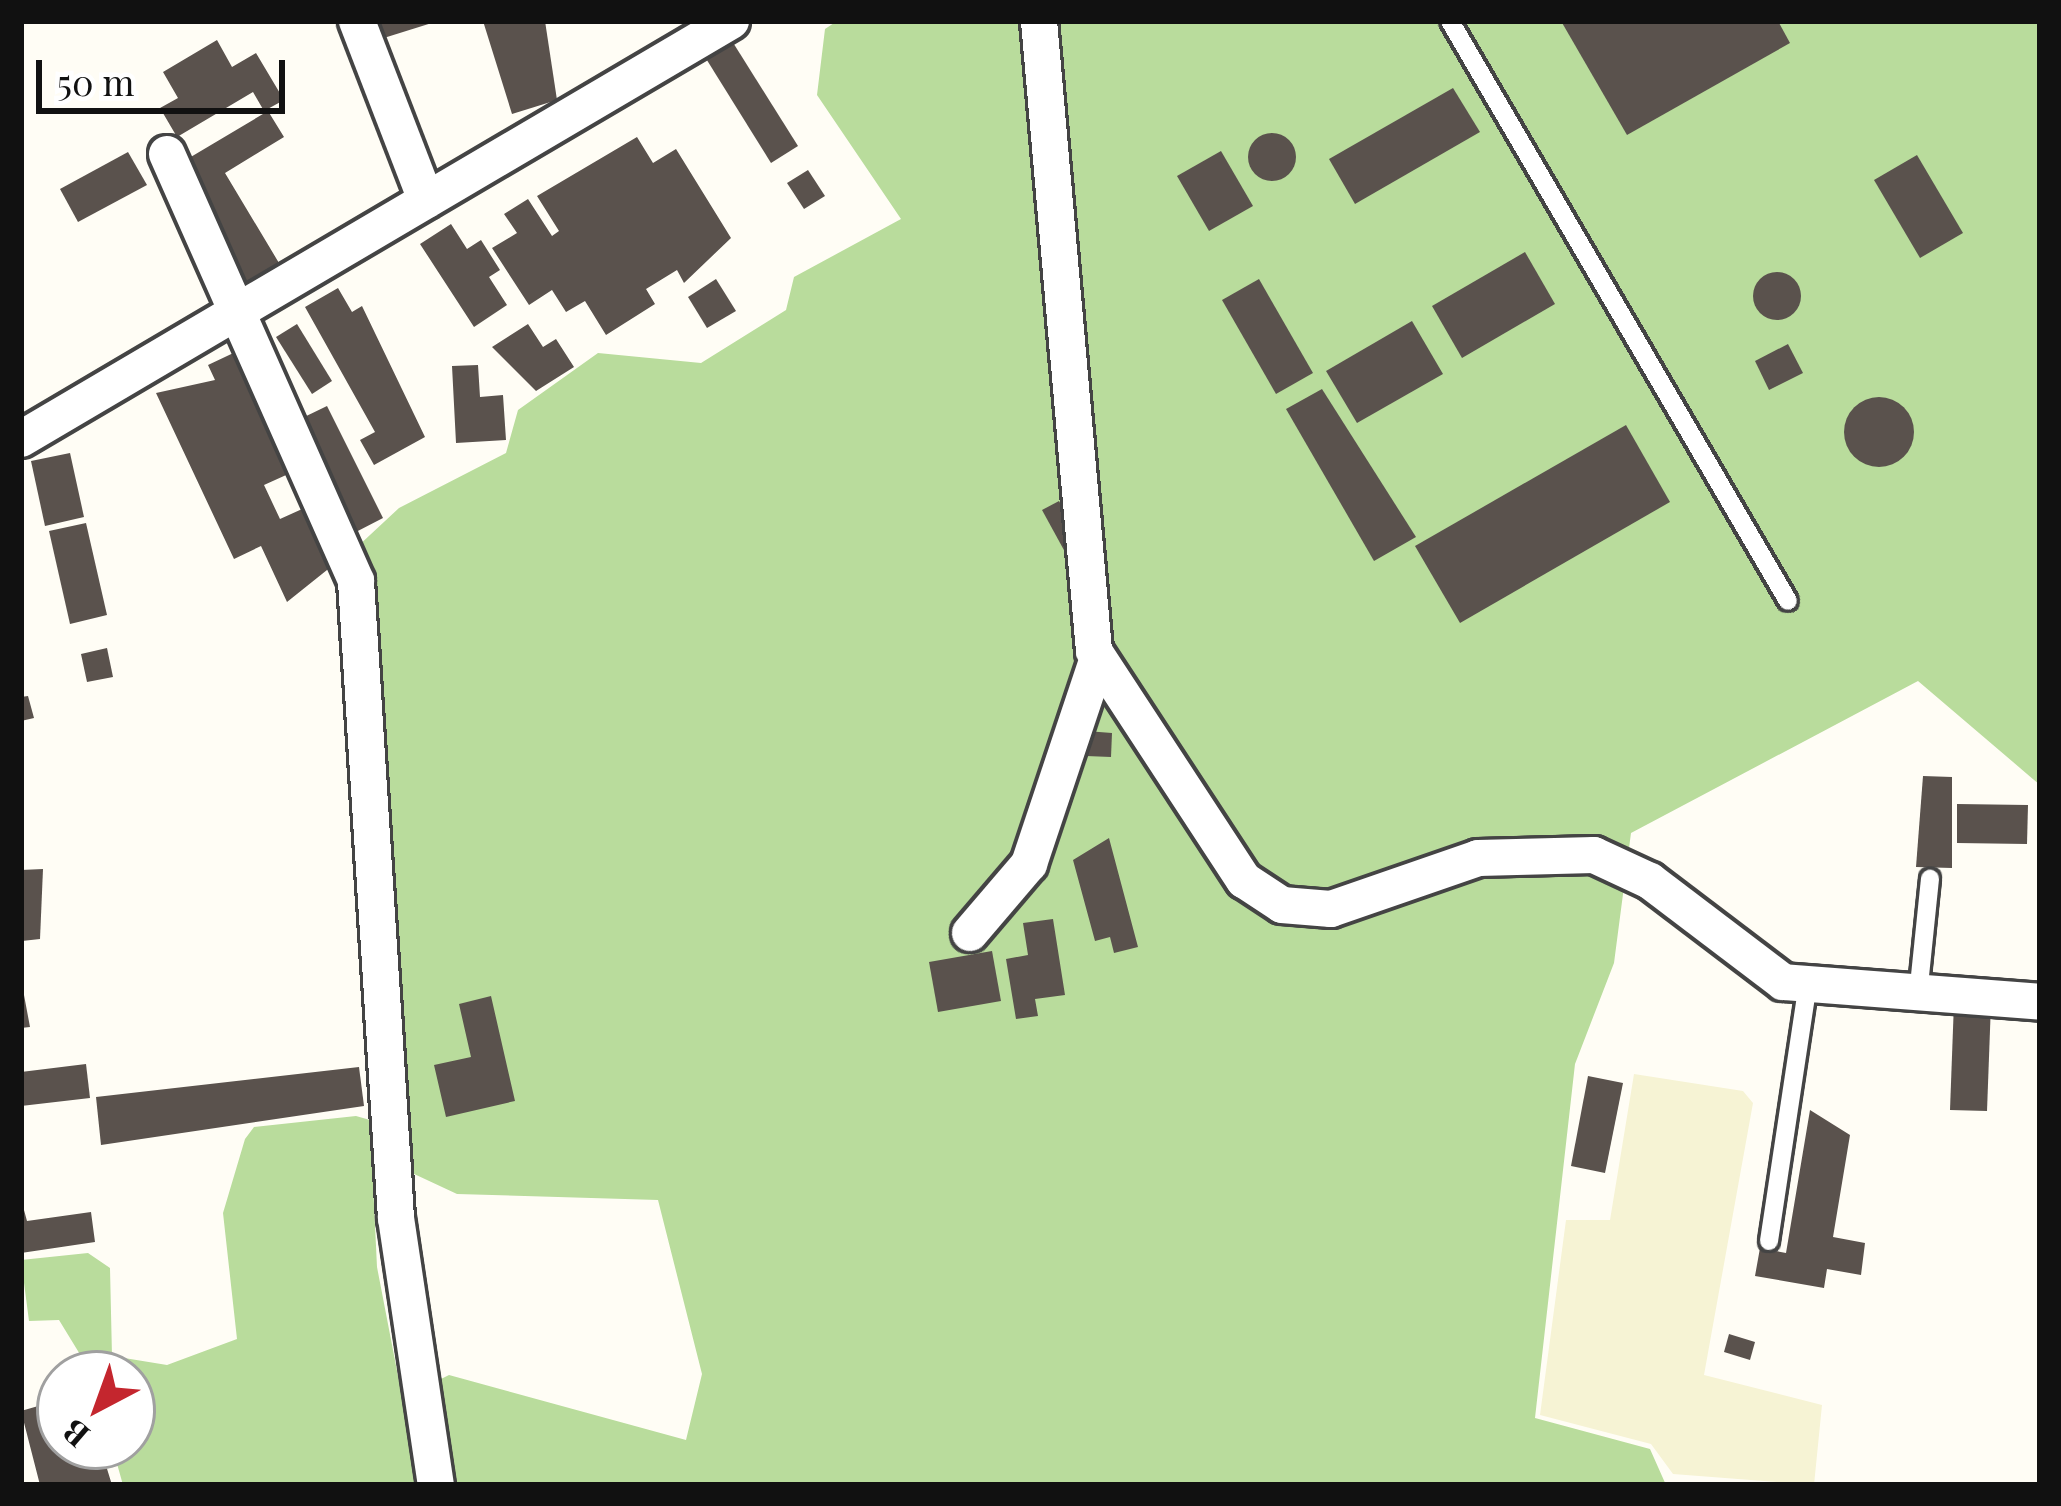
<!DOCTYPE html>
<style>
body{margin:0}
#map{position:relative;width:2061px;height:1506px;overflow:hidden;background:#fffdf5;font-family:"Playfair Display",serif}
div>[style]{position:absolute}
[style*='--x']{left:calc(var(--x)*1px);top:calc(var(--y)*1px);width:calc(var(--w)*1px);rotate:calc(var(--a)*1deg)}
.farmland>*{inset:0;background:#f6f3d4}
.forest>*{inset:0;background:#b9dc9c}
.building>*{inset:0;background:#5a524d}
.round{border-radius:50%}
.roads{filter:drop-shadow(3px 0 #444) drop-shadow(-3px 0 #444) drop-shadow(0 3px #444) drop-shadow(0 -3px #444)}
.lane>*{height:18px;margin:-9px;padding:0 9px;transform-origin:9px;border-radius:9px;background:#fff}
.street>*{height:36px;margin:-18px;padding:0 18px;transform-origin:18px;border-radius:18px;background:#fff}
span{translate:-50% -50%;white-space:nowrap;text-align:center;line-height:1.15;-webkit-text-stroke:12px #fff;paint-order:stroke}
.frame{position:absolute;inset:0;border:24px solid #111;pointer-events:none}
.north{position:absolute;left:36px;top:1350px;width:120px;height:120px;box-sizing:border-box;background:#fff;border:3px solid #a0a0a0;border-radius:50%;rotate:221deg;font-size:33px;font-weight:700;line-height:48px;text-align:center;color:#111}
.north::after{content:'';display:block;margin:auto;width:42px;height:54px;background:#c4262e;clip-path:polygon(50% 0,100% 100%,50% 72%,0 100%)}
.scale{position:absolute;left:36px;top:60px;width:249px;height:54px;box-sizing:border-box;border:6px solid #111;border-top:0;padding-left:15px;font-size:36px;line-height:42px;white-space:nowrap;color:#111;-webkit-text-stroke:9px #fff;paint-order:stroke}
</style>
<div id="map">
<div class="farmland">
<i style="clip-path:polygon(1634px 1074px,1743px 1091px,1753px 1103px,1704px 1375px,1822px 1405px,1814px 1485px,1673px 1474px,1651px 1444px,1540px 1415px,1566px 1220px,1610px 1220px)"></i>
</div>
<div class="forest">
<i style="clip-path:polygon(837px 21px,2040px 21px,2040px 785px,1918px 681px,1631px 833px,1614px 963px,1575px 1064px,1535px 1418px,1650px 1449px,1666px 1485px,455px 1485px,425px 1387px,449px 1375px,686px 1440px,702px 1374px,658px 1200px,457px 1194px,412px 1173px,356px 548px,399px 508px,506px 453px,518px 410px,598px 353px,701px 363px,786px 310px,794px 277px,901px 219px,817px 95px,825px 29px)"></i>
<i style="clip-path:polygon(356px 1116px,370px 1120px,377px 1267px,419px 1485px,123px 1485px,112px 1446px,132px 1446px,132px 1374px,92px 1374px,59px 1320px,29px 1321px,21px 1260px,88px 1253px,110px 1268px,112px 1356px,167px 1365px,237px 1339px,223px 1213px,245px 1139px,254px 1127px)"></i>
</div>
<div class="building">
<i style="clip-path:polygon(365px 21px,435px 21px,435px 22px,371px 42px)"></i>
<i style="clip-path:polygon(483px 21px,545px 21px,557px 100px,512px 114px)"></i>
<i style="clip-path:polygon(1561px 21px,1778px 21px,1790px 43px,1627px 135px)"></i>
<i style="clip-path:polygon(217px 40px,232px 67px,256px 53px,284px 100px,264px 111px,253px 92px,177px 137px,160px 108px,178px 98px,163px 72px)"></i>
<i style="clip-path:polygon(732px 41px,798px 146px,771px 163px,705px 57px)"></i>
<i style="clip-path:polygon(1453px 88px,1480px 132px,1355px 204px,1329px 159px)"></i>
<i style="clip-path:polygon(268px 111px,284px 137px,225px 173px,279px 263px,247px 283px,184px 161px)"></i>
<i class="round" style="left:1248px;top:133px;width:48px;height:48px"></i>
<i style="clip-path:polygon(637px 137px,653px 163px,676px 149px,731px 238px,684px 283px,677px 270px,646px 289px,655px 304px,606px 335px,585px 301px,566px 312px,552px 290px,529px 305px,492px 248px,517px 233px,504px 214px,528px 199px,552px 236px,559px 231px,537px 196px)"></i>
<i style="clip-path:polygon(1221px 151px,1253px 206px,1209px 231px,1177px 176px)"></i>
<i style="clip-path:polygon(128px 152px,147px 185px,78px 222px,60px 189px)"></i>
<i style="clip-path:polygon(1917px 155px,1963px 233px,1920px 258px,1874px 180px)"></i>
<i style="clip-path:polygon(808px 170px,825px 196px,804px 209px,787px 183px)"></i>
<i style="clip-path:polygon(451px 224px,467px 249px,481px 240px,500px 270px,489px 277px,507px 305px,474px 327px,420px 244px)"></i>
<i style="clip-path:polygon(1525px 252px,1555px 304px,1462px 358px,1432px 306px)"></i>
<i class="round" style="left:1753px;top:272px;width:48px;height:48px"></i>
<i style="clip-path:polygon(716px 279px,736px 311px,707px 328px,688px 297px)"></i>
<i style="clip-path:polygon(1259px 279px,1313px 373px,1276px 394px,1222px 300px)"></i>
<i style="clip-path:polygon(338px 288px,352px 312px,362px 306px,425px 437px,374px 465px,360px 440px,375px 432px,305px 307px)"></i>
<i style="clip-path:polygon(1412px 321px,1443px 374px,1357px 423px,1326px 371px)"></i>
<i style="clip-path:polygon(297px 324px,332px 381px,312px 394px,276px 337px)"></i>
<i style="clip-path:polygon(528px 324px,543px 347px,556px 339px,574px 367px,536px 391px,492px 347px)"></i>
<i style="clip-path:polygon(1788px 344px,1803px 373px,1769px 390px,1755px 361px)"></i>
<i style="clip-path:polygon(244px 348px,295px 471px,264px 485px,280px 519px,311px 505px,337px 562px,287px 602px,261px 546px,234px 559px,156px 393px,215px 380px,208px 365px)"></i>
<i style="clip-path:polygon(478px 365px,480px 397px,503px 395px,506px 440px,456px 443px,452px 366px)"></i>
<i style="clip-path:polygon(1322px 389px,1416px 537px,1374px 561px,1286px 409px)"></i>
<i class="round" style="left:1844px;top:397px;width:70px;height:70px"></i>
<i style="clip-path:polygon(327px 406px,383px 518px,352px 534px,296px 421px)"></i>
<i style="clip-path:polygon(1626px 425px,1670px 502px,1460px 623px,1415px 546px)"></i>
<i style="clip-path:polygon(70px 453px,84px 517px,45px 526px,31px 461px)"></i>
<i style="clip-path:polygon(1059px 501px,1082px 543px,1065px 552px,1042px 510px)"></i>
<i style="clip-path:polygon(86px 523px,107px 615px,70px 624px,49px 531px)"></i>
<i style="clip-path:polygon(107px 648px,113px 677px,87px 682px,81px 654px)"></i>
<i style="clip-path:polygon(28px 696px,34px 718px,21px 721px,21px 697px)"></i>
<i style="clip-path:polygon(1086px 731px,1112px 733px,1111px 757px,1086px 756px)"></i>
<i style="clip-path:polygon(1923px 776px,1952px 777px,1952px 868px,1916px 867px)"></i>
<i style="clip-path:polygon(1957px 804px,2028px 805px,2027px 844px,1957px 843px)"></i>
<i style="clip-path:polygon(1109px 838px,1138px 947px,1114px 953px,1110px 937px,1095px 941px,1073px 860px)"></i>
<i style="clip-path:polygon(43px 869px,40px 939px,22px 941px,21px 870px)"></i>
<i style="clip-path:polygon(1053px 919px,1065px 995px,1035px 999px,1038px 1016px,1016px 1019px,1006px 959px,1028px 955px,1023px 923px)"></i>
<i style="clip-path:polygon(992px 951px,1001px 1001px,938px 1012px,929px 962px)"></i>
<i style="clip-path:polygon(21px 979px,30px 1027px,21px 1028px)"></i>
<i style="clip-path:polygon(491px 996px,515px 1101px,446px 1117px,434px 1065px,471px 1057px,459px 1004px)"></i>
<i style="clip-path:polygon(1954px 1002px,1991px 1003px,1987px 1111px,1950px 1110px)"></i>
<i style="clip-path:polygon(86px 1064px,90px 1098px,21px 1106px,21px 1072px)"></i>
<i style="clip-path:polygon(359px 1067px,364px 1106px,101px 1145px,96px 1097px)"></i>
<i style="clip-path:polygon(1588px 1076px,1623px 1083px,1605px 1173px,1571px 1166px)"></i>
<i style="clip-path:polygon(1810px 1110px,1850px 1135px,1833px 1237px,1865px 1243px,1861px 1275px,1827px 1269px,1824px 1288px,1755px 1276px,1760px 1248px,1786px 1253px)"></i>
<i style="clip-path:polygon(21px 1199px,27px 1221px,91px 1212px,95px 1242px,21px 1253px)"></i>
<i style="clip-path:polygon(1729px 1334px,1755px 1342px,1750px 1360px,1724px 1352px)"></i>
<i style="clip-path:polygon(52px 1402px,60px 1446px,100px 1446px,112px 1485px,40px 1485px,21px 1411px)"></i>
</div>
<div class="roads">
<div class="lane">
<i style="--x:1450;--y:21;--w:671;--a:59.77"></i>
<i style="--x:1918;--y:995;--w:117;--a:-84.1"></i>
<i style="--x:1769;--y:1241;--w:255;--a:-81.4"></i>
</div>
<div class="street">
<i style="--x:357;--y:21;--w:192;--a:68.9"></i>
<i style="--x:1039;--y:21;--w:632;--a:85.01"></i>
<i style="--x:1094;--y:651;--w:274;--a:56.8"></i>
<i style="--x:1244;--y:880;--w:45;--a:33.3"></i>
<i style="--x:1282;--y:905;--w:49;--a:4.7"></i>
<i style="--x:1331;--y:909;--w:156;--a:-19.1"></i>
<i style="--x:1478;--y:858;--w:116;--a:-1.5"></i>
<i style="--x:1594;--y:855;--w:62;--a:24.9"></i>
<i style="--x:1650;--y:881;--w:167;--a:37.2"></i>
<i style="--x:1783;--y:982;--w:258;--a:4.4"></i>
<i style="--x:167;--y:154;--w:467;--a:66.1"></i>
<i style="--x:356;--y:581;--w:638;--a:86.41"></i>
<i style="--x:396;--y:1218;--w:270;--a:81.5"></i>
<i style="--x:21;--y:439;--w:824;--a:-30.49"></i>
<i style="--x:970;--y:933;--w:91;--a:-49.5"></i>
<i style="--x:1029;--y:864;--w:214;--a:-71.5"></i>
</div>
</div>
<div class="frame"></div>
<div class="north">B</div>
<div class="scale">50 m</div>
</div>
